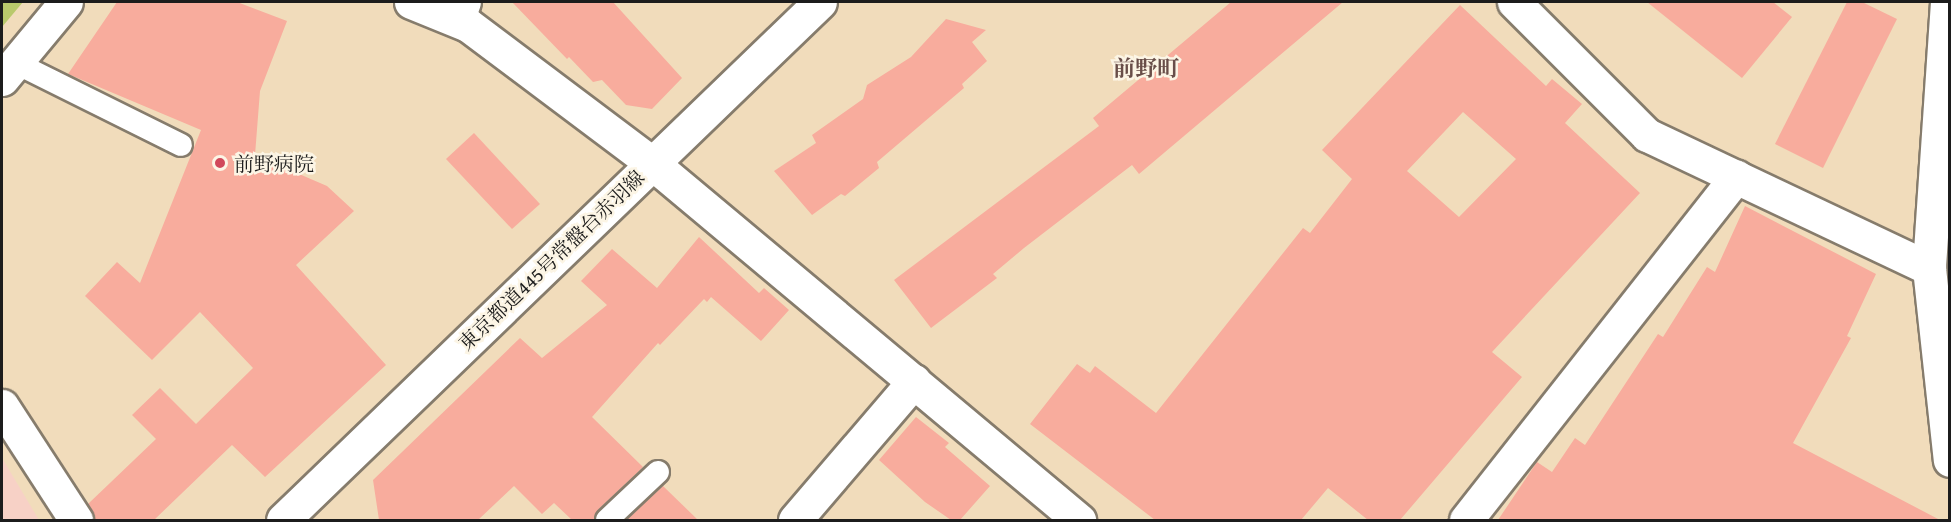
<!DOCTYPE html>
<meta charset="utf-8">
<style>
body{margin:0}
#map{position:relative;width:1951px;height:522px;overflow:hidden;background:#f1dcbb;font-family:"Gentium Book Plus","Noto Serif JP",serif}
div>[style]{position:absolute}
[style*='--x']{left:calc(var(--x)*1px);top:calc(var(--y)*1px);width:calc(var(--w)*1px);rotate:calc(var(--a)*1deg)}
.built>*{inset:0;background:#f7d1c6}
.green>*{inset:0;background:#b9c96c}
.building>*{inset:0;background:#f8ac9d}
.roads{filter:drop-shadow(2px 0 #867c6c) drop-shadow(-2px 0 #867c6c) drop-shadow(0 2px #867c6c) drop-shadow(0 -2px #867c6c)}
.lane>*{height:22px;margin:-11px;padding:0 11px;transform-origin:11px;border-radius:11px;background:#fff}
.street>*{height:33px;margin:-16.5px;padding:0 16.5px;transform-origin:16.5px;border-radius:16.5px;background:#fff}
.secondary>*{height:33px;margin:-16.5px;padding:0 16.5px;transform-origin:16.5px;border-radius:16.5px;background:#fff}
.dots>*{width:16px;height:16px;translate:-50% -50%;box-sizing:border-box;border:3px solid #fcf5e5;border-radius:50%}
span{translate:-50% -50%;white-space:nowrap;text-align:center;line-height:1.15;-webkit-text-stroke:5px #fcf5e5;paint-order:stroke}
.poi-label{font-size:20px;color:#1c1c1c}
.left{translate:0 -50%;text-align:left}
.street-label{font-size:20px;color:#1c1c1c}
.quarter-label{font-size:22px;color:#694e49;font-weight:700}
.frame{position:absolute;inset:0;border:3px solid #1c1c1c;pointer-events:none}
</style>
<div id="map">
<div class="built">
<i style="clip-path:polygon(2px 458px,39px 520px,2px 520px)"></i>
</div>
<div class="green">
<i style="clip-path:polygon(2px 2px,23px 2px,2px 27px)"></i>
</div>
<div class="building">
<i style="clip-path:polygon(117px 2px,237px 2px,287px 21px,260px 91px,255px 155px,327px 186px,354px 211px,296px 265px,386px 365px,265px 477px,232px 445px,154px 520px,94px 520px,88px 504px,156px 439px,132px 415px,160px 388px,196px 424px,253px 368px,200px 312px,152px 360px,85px 296px,117px 262px,140px 283px,201px 130px,68px 74px)"></i>
<i style="clip-path:polygon(512px 2px,613px 2px,682px 78px,652px 109px,626px 105px,602px 80px,593px 82px,569px 57px,567px 59px)"></i>
<i style="clip-path:polygon(1231px 2px,1343px 2px,1139px 174px,1132px 165px,1024px 248px,993px 274px,997px 278px,931px 328px,894px 280px,1099px 126px,1093px 118px)"></i>
<i style="clip-path:polygon(1647px 2px,1773px 2px,1792px 17px,1742px 78px)"></i>
<i style="clip-path:polygon(1847px 2px,1862px 2px,1897px 19px,1823px 168px,1775px 144px)"></i>
<i style="clip-path:polygon(evenodd,1460px 5px,1546px 86px,1552px 79px,1582px 104px,1565px 123px,1640px 193px,1492px 352px,1522px 377px,1400px 520px,1368px 520px,1328px 488px,1301px 520px,1155px 520px,1030px 424px,1077px 364px,1090px 373px,1095px 366px,1156px 413px,1303px 228px,1310px 233px,1352px 179px,1322px 150px,1460px 5px,1463px 112px,1516px 159px,1459px 217px,1407px 171px,1463px 112px)"></i>
<i style="clip-path:polygon(946px 19px,986px 30px,972px 42px,987px 61px,962px 84px,964px 88px,877px 162px,879px 168px,845px 196px,841px 194px,812px 215px,774px 171px,816px 143px,812px 135px,863px 99px,867px 85px,911px 57px)"></i>
<i style="clip-path:polygon(474px 133px,540px 204px,512px 229px,446px 159px)"></i>
<i style="clip-path:polygon(1745px 206px,1876px 274px,1847px 336px,1851px 338px,1793px 443px,1940px 520px,1498px 520px,1537px 462px,1552px 472px,1575px 438px,1585px 445px,1658px 334px,1663px 337px,1707px 267px,1715px 272px)"></i>
<i style="clip-path:polygon(699px 237px,759px 293px,764px 288px,789px 310px,761px 341px,711px 297px,707px 302px,704px 299px,660px 345px,658px 343px,592px 417px,643px 467px,598px 510px,594px 520px,572px 520px,554px 503px,542px 514px,514px 486px,478px 520px,379px 520px,373px 480px,520px 338px,542px 358px,607px 305px,581px 281px,612px 249px,657px 288px)"></i>
<i style="clip-path:polygon(916px 417px,949px 443px,945px 447px,990px 486px,960px 520px,951px 520px,925px 502px,879px 460px)"></i>
<i style="clip-path:polygon(663px 486px,698px 520px,626px 520px)"></i>
</div>
<div class="roads">
<div class="lane">
<i style="--x:16;--y:63;--w:184;--a:26.4"></i>
<i style="--x:607;--y:520;--w:70;--a:-43.3"></i>
</div>
<div class="street">
<i style="--x:1514;--y:2;--w:188;--a:45"></i>
<i style="--x:1647;--y:135;--w:312;--a:25.3"></i>
<i style="--x:1947;--y:2;--w:267;--a:93.9"></i>
<i style="--x:1929;--y:268;--w:193;--a:83.8"></i>
<i style="--x:458;--y:19;--w:18;--a:-71"></i>
<i style="--x:2;--y:79;--w:100;--a:-50.3"></i>
<i style="--x:652;--y:163;--w:557;--a:39.9"></i>
<i style="--x:2;--y:406;--w:136;--a:57"></i>
<i style="--x:795;--y:520;--w:183;--a:-49.4"></i>
<i style="--x:1466;--y:520;--w:437;--a:-51.8"></i>
</div>
<div class="secondary">
<i style="--x:411;--y:2;--w:61;--a:22"></i>
<i style="--x:468;--y:25;--w:230;--a:36.9"></i>
<i style="--x:283;--y:520;--w:746;--a:-43.97"></i>
</div>
</div>
<div class="dots">
<i style="left:220px;top:163px;background:#d1495b"></i>
</div>
<div class="poi-label">
<span class="left" style="left:234px;top:163px">前野病院</span>
</div>
<div class="street-label">
<span style="left:551px;top:260px;rotate:-44deg">東京都道445号常盤台赤羽線</span>
</div>
<div class="quarter-label">
<span style="left:1146px;top:69px">前野町</span>
</div>
<div class="frame"></div>
</div>
